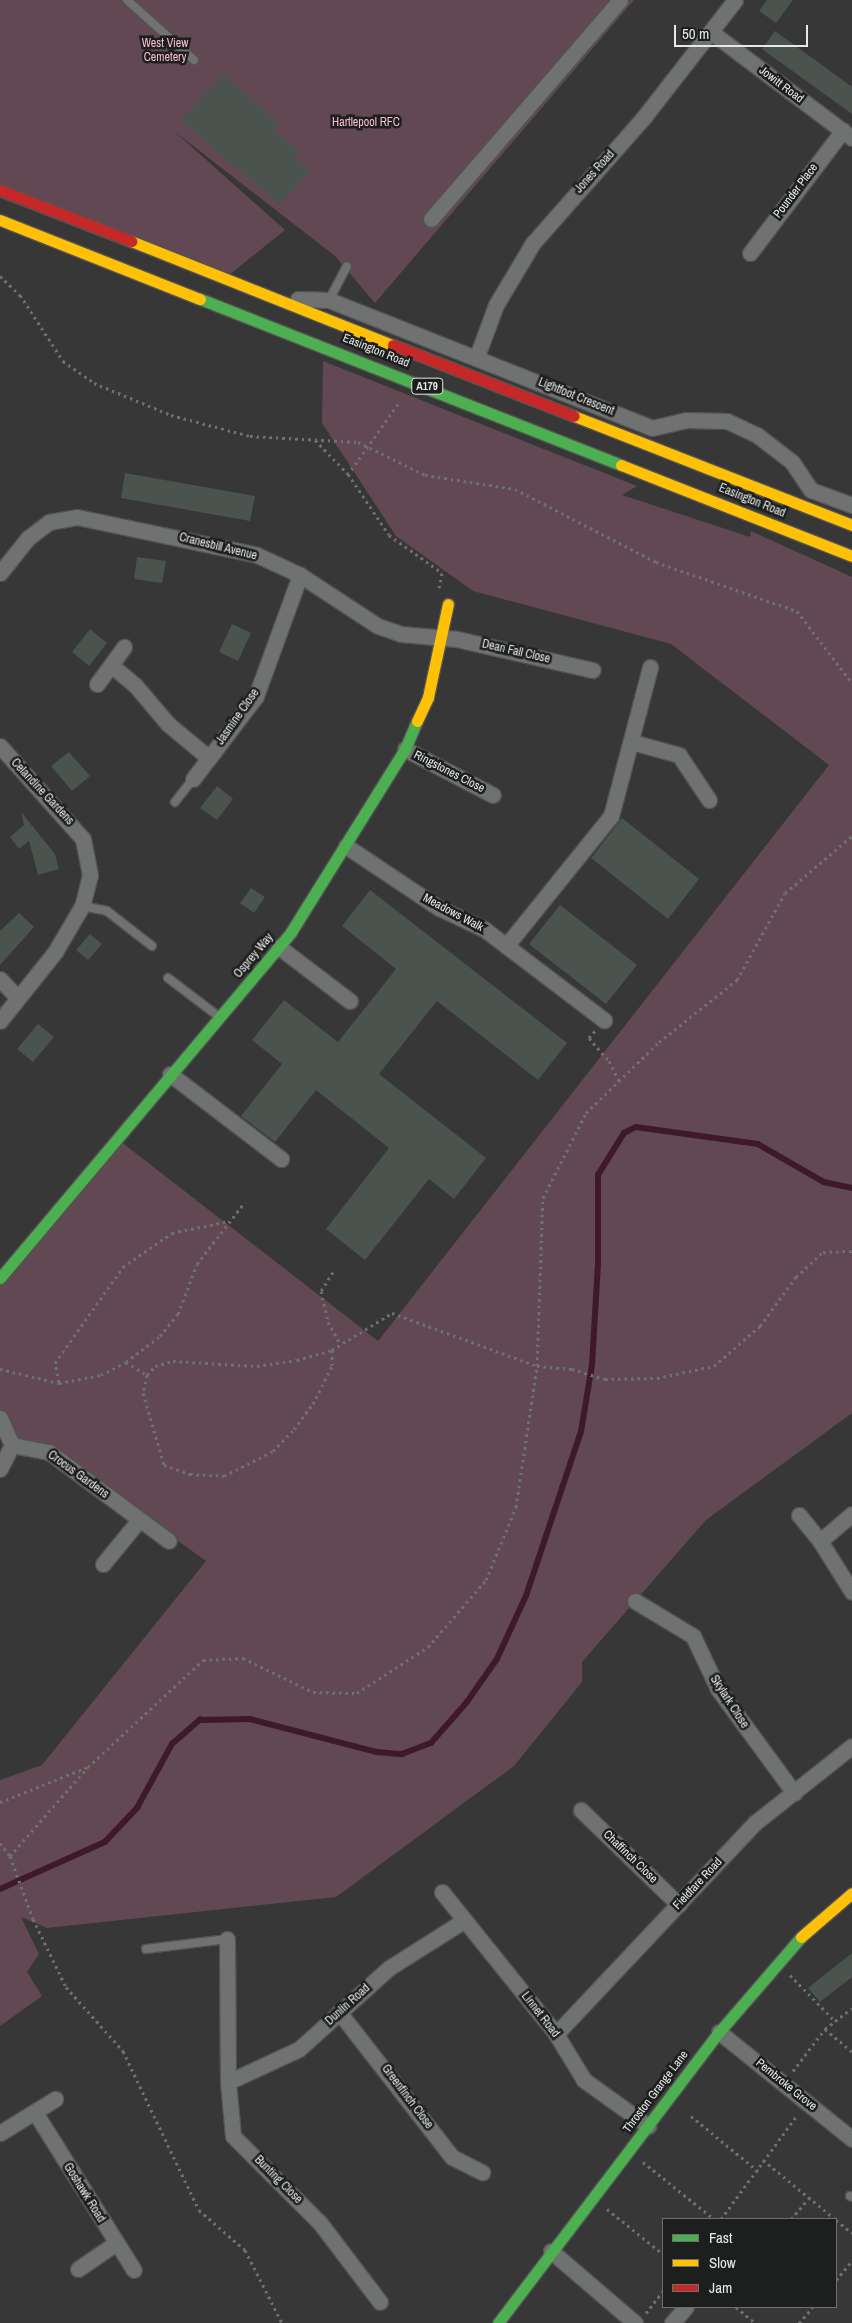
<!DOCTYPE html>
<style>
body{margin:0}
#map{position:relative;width:852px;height:2323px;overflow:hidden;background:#363736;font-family:"Archivo Narrow",sans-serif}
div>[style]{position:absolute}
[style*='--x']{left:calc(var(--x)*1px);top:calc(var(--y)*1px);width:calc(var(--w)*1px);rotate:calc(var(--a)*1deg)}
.green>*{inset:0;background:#614853}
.stream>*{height:5.5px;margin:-2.75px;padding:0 2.75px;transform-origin:2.75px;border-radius:2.75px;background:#3f182c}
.building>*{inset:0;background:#4a534d}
.path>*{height:3px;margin-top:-1.5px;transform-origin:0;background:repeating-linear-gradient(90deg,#6f7170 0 2.5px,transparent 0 6.5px)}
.roads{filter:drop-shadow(1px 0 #535353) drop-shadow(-1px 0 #535353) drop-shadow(0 1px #535353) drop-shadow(0 -1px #535353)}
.lane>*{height:8px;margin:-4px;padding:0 4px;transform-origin:4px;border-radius:4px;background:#707271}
.street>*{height:15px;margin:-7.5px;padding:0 7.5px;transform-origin:7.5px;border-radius:7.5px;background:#707271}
.fast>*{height:11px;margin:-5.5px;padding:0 5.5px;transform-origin:5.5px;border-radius:5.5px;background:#4caf50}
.slow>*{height:11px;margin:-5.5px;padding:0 5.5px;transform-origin:5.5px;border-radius:5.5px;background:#ffc107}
.jam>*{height:11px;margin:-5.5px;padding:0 5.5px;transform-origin:5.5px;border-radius:5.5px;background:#c62828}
span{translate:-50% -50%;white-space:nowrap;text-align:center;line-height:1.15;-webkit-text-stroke:5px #1d1f1e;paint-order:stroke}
.shield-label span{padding:1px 4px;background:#1d1f1e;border:1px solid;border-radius:4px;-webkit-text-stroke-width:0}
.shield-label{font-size:11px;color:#e7e9e8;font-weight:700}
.park-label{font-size:12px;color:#fbbbd6}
.street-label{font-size:12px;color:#e7e9e8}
.legend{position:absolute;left:662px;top:2218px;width:175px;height:90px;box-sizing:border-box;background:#1d1f1e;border:1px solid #6e706f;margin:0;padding:6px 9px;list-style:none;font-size:15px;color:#e7e9e8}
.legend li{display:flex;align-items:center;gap:10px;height:25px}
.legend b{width:25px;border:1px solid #6e706f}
.scale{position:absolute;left:674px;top:25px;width:134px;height:22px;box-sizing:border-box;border:2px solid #e7e9e8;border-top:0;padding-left:6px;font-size:15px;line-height:18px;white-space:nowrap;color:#e7e9e8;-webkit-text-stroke:4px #1d1f1e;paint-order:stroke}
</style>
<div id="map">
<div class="green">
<i style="clip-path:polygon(0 0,634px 0,375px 303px,335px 256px,174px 131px,285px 230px,219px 283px,0 198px)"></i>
<i style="clip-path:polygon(323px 361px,637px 486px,622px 495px,750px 537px,751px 531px,852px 577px,852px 1413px,706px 1520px,582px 1662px,582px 1682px,514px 1766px,336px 1897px,47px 1928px,21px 1917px,39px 1954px,27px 1972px,42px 1996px,0 2026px,0 1780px,42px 1765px,206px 1561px,51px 1450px,14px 1442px,0 1414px,0 1285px,120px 1141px,378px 1341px,829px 765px,671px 644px,473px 591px,396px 536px,322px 423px)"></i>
</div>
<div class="stream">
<i style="--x:0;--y:1889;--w:115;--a:-24.1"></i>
<i style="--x:105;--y:1842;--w:47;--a:-46.7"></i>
<i style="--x:137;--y:1808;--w:73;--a:-61.3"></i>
<i style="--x:172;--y:1744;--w:37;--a:-41"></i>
<i style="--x:200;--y:1720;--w:50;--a:-1.1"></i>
<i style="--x:250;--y:1719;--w:131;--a:14.6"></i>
<i style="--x:377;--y:1752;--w:25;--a:5"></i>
<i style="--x:402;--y:1754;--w:31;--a:-21"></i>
<i style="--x:431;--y:1743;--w:55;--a:-48.7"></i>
<i style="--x:467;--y:1702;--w:52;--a:-55.1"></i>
<i style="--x:497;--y:1659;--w:69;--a:-65.3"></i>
<i style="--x:526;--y:1596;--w:173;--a:-71.5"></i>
<i style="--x:581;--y:1432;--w:68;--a:-80.7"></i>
<i style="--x:592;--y:1365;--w:101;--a:-86.6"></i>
<i style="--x:598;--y:1264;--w:89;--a:-90"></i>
<i style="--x:598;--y:1175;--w:49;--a:-58.2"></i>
<i style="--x:624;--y:1133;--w:13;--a:-27"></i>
<i style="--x:636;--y:1127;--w:123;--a:7.9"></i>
<i style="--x:758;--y:1144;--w:76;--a:29.9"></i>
<i style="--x:824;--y:1182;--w:29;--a:12"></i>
</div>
<div class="building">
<i style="clip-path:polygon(767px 0,793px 0,776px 23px,759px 11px)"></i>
<i style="clip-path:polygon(775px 31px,852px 87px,852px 114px,762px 49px)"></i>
<i style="clip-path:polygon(224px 74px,279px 124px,273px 129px,299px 151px,294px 157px,310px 171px,279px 205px,181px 120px)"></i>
<i style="clip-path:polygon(125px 473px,255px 496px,250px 521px,121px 498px)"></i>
<i style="clip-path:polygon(137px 557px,166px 561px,162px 583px,134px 579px)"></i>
<i style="clip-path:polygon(232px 624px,251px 633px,238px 661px,219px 652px)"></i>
<i style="clip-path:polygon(90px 629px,107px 643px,89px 666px,72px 652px)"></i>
<i style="clip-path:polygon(69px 752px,90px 776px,72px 791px,51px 766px)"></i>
<i style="clip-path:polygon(217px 786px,233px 799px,217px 820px,200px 808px)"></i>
<i style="clip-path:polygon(21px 812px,55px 854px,59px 869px,38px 875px,29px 841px,19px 849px,10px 837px,24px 825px)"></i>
<i style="clip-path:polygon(622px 818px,699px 879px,668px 919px,591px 858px)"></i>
<i style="clip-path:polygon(251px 888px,265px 897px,254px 913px,240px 903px)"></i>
<i style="clip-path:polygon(370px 890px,567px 1043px,538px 1080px,437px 1001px,379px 1074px,486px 1158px,454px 1199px,429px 1179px,365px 1260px,326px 1229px,389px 1148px,316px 1090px,275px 1142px,241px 1116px,282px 1064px,252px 1040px,284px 1000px,338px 1042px,396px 969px,342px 926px)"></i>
<i style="clip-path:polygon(560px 905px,637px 965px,606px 1004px,529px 944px)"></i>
<i style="clip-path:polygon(19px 913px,34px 927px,0 965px,0 931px)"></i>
<i style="clip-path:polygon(90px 934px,102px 944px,88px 960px,76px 950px)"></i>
<i style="clip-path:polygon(38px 1024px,54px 1037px,33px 1062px,17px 1049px)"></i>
<i style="clip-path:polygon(852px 1953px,852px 1977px,820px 2002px,808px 1988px)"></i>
</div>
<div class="path">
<i style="--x:0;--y:276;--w:28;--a:44"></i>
<i style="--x:20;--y:295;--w:79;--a:56.9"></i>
<i style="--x:63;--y:361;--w:38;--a:35"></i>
<i style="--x:94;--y:383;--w:83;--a:22.6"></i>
<i style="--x:171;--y:415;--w:82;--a:14.9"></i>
<i style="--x:250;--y:436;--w:108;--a:3.2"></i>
<i style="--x:358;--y:442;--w:75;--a:26.2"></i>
<i style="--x:425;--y:475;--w:91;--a:8.8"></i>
<i style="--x:515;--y:489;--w:159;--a:27.4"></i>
<i style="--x:656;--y:562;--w:149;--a:19.2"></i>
<i style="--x:797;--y:611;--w:91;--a:52.6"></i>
<i style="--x:398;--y:404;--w:86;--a:125.5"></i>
<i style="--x:348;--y:474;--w:73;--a:56.1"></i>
<i style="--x:389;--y:535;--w:65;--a:35.6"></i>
<i style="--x:442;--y:573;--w:15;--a:101"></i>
<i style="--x:315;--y:440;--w:47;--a:45.9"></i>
<i style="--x:595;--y:1031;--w:9;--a:131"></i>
<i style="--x:589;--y:1038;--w:30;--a:49"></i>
<i style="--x:609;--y:1061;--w:22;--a:63"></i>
<i style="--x:333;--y:1272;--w:22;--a:122"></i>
<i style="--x:321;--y:1291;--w:32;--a:77"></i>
<i style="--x:328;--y:1322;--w:26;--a:61"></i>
<i style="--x:126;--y:1362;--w:25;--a:32"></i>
<i style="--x:147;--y:1375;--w:18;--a:103"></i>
<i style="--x:143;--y:1393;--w:75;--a:73.7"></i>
<i style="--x:164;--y:1465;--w:28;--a:19"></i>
<i style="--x:190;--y:1474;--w:34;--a:3"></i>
<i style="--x:224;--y:1476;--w:55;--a:-27"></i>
<i style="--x:273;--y:1451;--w:30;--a:-46"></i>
<i style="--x:294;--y:1429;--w:31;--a:-53"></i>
<i style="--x:313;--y:1404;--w:42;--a:-63.4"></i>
<i style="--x:332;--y:1366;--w:16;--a:-90"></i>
<i style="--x:0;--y:1369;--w:61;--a:13.3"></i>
<i style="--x:59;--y:1383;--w:43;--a:-10.8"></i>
<i style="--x:101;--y:1375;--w:28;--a:-27"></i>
<i style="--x:126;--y:1362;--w:43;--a:-37.4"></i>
<i style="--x:160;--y:1336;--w:28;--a:-51"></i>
<i style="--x:178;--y:1314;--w:53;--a:-69.2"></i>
<i style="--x:197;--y:1264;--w:78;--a:-52.3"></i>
<i style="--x:147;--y:1375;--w:12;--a:-48"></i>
<i style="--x:155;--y:1366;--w:19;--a:-16"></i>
<i style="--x:173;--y:1361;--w:84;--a:3.4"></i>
<i style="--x:257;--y:1366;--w:40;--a:-8.5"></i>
<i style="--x:297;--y:1360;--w:36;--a:-16"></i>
<i style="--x:332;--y:1350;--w:70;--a:-31.7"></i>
<i style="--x:392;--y:1313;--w:154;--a:20.1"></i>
<i style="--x:537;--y:1366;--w:35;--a:5"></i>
<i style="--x:572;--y:1369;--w:34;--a:17"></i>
<i style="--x:605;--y:1379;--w:52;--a:-1.1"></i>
<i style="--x:657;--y:1378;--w:58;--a:-11.9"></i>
<i style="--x:714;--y:1366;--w:61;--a:-41"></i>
<i style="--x:760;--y:1326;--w:61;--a:-53.7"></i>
<i style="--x:796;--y:1277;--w:37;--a:-43"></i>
<i style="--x:823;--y:1252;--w:29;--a:-2"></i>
<i style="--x:59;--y:1382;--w:19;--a:-102"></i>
<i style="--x:55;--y:1363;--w:118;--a:-54.7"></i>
<i style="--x:123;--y:1267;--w:60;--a:-34.8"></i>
<i style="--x:172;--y:1233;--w:58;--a:-11.9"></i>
<i style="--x:0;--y:1802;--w:95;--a:-21.7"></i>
<i style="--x:0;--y:1843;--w:16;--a:52"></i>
<i style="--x:10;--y:1856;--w:67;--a:69.9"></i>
<i style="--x:33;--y:1919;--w:76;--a:64.1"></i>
<i style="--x:66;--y:1987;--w:86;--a:48.3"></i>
<i style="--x:123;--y:2051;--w:176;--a:64.5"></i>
<i style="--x:199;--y:2210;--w:61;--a:41"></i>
<i style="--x:245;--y:2250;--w:82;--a:63.1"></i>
<i style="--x:10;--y:1856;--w:118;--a:-48.8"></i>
<i style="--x:88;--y:1767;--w:157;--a:-42.9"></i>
<i style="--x:203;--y:1660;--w:40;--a:-2.9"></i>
<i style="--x:243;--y:1658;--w:78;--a:25.9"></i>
<i style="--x:313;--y:1692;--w:44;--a:1.3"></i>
<i style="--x:357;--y:1693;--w:85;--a:-32.9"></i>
<i style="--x:428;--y:1647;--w:89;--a:-49.1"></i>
<i style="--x:486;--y:1580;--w:79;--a:-67.7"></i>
<i style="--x:516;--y:1507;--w:143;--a:-81.5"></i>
<i style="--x:537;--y:1366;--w:168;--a:-88"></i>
<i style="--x:543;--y:1198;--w:95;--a:-63.2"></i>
<i style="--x:586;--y:1113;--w:102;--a:-44.2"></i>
<i style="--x:659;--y:1042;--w:100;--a:-38.5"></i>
<i style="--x:737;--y:980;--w:99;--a:-61.1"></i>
<i style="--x:785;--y:893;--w:88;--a:-40.4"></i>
<i style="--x:790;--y:1975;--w:64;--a:45.6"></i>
<i style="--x:825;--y:2029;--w:35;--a:40"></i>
<i style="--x:793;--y:2071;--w:53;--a:-52.7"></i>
<i style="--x:825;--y:2029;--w:34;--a:-38"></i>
<i style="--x:691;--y:2116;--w:87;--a:39.4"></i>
<i style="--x:763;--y:2160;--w:93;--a:39.3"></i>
<i style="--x:643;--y:2162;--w:91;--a:38.8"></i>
<i style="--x:607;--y:2209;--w:72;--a:38.8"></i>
<i style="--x:721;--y:2219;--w:130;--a:-53.7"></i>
<i style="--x:791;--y:2219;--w:28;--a:-49"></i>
<i style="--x:836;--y:2220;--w:21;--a:39"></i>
<i style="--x:836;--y:2280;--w:25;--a:-50"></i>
<i style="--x:736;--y:2307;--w:25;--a:40"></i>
<i style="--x:646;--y:2313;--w:28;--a:-52"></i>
<i style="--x:799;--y:2323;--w:21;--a:-49"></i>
</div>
<div class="roads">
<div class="lane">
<i style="--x:127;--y:0;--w:90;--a:41.8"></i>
<i style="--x:329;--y:300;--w:38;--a:-62"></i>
<i style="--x:175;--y:802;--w:29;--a:-52"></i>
<i style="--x:82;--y:906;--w:25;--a:11"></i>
<i style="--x:107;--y:911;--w:57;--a:37.9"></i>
<i style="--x:168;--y:978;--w:63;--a:37.2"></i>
<i style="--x:146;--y:1949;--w:82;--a:-7"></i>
<i style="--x:850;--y:2196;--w:2;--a:27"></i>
</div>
<div class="street">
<i style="--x:711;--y:32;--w:176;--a:36.9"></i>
<i style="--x:431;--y:219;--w:289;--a:-49.2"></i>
<i style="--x:750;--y:253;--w:154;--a:-52.9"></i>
<i style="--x:298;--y:299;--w:31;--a:2"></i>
<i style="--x:329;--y:300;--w:347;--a:21.6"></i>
<i style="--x:652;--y:428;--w:36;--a:-13"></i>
<i style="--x:687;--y:420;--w:40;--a:1.4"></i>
<i style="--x:727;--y:421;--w:33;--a:25"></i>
<i style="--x:757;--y:435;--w:44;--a:37.6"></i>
<i style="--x:792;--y:462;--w:34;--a:56"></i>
<i style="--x:811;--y:490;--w:44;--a:20.1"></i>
<i style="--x:477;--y:356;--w:54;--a:-69.6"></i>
<i style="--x:496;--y:305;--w:72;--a:-59.2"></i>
<i style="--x:533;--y:243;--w:168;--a:-48.6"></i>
<i style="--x:644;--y:117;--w:148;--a:-52.1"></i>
<i style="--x:0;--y:573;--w:45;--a:-51.3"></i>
<i style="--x:28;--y:538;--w:26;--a:-37"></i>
<i style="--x:49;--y:522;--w:28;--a:-10"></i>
<i style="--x:77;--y:517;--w:184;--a:11.9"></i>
<i style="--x:257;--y:555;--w:47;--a:24.9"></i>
<i style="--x:300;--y:575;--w:93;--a:33.2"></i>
<i style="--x:378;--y:626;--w:24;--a:19"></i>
<i style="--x:401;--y:634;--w:56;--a:5.1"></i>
<i style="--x:457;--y:639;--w:139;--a:12.9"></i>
<i style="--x:111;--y:665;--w:31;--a:40"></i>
<i style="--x:135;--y:685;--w:51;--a:49.8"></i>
<i style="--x:168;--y:724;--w:53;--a:39.7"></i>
<i style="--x:209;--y:758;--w:78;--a:-52.8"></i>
<i style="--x:256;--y:696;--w:129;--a:-70"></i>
<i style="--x:97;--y:684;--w:46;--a:-53.9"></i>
<i style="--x:632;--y:742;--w:49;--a:15.5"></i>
<i style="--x:679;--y:755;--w:54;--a:56.3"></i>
<i style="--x:0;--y:746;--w:125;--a:48.3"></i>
<i style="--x:83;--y:839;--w:37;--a:79"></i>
<i style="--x:90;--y:875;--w:32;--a:104"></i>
<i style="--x:82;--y:906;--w:53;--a:120.4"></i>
<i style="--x:55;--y:952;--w:88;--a:128.6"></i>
<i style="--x:405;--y:749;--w:99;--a:27.6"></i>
<i style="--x:193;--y:779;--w:26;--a:-53"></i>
<i style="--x:346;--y:846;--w:112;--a:33.7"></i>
<i style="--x:439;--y:908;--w:50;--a:25"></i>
<i style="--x:484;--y:929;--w:151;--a:37.2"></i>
<i style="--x:506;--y:946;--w:167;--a:-51.1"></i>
<i style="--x:611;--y:816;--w:154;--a:-75.3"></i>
<i style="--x:279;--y:947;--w:89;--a:37.3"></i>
<i style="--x:0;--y:979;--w:26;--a:47"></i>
<i style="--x:170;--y:1074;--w:140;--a:37.4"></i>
<i style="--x:0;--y:1418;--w:30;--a:66"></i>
<i style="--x:12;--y:1445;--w:27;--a:117"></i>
<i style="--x:12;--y:1445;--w:38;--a:11"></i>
<i style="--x:49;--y:1452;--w:149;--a:36.6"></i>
<i style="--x:852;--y:1514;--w:42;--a:139.8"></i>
<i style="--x:820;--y:1541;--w:60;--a:57.9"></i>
<i style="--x:799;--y:1515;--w:33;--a:51"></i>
<i style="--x:103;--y:1564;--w:57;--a:-50.7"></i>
<i style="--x:635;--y:1601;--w:68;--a:31.1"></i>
<i style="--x:693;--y:1636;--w:59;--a:64.7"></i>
<i style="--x:718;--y:1689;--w:129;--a:53.8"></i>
<i style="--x:581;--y:1810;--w:136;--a:44.1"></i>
<i style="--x:442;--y:1892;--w:182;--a:51.2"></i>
<i style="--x:556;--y:2034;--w:54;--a:58.7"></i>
<i style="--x:584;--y:2080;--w:79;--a:35.7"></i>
<i style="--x:227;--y:1939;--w:143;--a:89.6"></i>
<i style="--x:228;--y:2082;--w:54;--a:84.7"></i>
<i style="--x:233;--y:2136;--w:123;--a:45"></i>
<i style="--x:320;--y:2223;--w:99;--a:52.8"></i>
<i style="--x:339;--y:2012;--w:184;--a:52.1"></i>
<i style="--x:452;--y:2157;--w:34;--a:27"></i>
<i style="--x:719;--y:2032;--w:171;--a:38.8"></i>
<i style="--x:556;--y:2034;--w:291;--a:-46.7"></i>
<i style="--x:756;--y:1822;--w:122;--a:-38.4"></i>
<i style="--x:228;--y:2082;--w:78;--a:-24.9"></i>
<i style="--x:299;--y:2049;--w:121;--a:-42"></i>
<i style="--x:389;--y:1968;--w:88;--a:-32.4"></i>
<i style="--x:36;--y:2114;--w:184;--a:57.9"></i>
<i style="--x:0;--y:2133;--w:65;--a:-31.7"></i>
<i style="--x:551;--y:2251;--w:111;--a:40.6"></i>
<i style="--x:78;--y:2269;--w:46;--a:-34.4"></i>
<i style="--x:672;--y:2323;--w:21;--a:-49"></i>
</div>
<div class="fast">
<i style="--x:200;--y:299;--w:453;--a:21.5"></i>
<i style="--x:0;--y:1278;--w:452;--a:-49.9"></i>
<i style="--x:291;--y:932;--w:216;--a:-58.1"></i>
<i style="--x:405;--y:749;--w:30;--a:-67"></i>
<i style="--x:498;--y:2323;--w:365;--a:-52.8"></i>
<i style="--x:719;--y:2032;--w:125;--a:-49.2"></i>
</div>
<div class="slow">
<i style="--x:0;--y:220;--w:215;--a:21.6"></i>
<i style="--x:131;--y:241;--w:282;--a:21.7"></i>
<i style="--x:574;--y:416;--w:299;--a:21.4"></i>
<i style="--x:621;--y:465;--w:248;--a:21.5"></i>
<i style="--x:417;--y:721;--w:26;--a:-65"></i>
<i style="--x:428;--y:697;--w:95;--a:-77.9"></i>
<i style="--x:801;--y:1937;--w:67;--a:-40.8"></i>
</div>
<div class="jam">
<i style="--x:0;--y:190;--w:141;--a:21.3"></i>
<i style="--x:393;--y:345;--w:194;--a:21.4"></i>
</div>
</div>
<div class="shield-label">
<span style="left:427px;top:386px">A179</span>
</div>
<div class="park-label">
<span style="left:165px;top:51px">West View<br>Cemetery</span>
<span style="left:366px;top:123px">Hartlepool RFC</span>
</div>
<div class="street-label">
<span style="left:781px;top:85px;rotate:37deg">Jowitt Road</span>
<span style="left:595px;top:172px;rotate:-48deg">Jones Road</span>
<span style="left:796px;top:191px;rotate:-53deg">Pounder Place</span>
<span style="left:376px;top:351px;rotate:22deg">Easington Road</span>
<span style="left:576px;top:397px;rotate:22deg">Lightfoot Crescent</span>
<span style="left:752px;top:501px;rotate:22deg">Easington Road</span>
<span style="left:218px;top:547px;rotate:14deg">Cranesbill Avenue</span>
<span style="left:516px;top:652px;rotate:13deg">Dean Fall Close</span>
<span style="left:238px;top:717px;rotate:-55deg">Jasmine Close</span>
<span style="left:449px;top:772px;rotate:27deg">Ringstones Close</span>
<span style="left:42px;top:792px;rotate:47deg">Celandine Gardens</span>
<span style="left:453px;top:913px;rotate:28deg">Meadows Walk</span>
<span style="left:254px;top:956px;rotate:-50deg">Osprey Way</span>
<span style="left:78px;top:1475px;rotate:36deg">Crocus Gardens</span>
<span style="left:729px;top:1702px;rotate:57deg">Skylark Close</span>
<span style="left:630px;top:1857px;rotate:44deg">Chaffinch Close</span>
<span style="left:698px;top:1884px;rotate:-47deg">Fieldfare Road</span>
<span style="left:348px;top:2005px;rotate:-42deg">Dunlin Road</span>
<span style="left:540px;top:2015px;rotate:52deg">Linnet Road</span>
<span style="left:786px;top:2085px;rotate:39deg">Pembroke Grove</span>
<span style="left:656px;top:2092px;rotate:-53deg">Throston Grange Lane</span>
<span style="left:407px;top:2097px;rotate:53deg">Greenfinch Close</span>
<span style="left:278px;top:2180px;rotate:45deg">Bunting Close</span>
<span style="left:84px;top:2193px;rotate:58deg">Goshawk Road</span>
</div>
<ul class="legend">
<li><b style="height:6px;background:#4caf50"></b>Fast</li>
<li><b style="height:6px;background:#ffc107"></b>Slow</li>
<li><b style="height:6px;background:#c62828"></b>Jam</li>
</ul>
<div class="scale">50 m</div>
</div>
